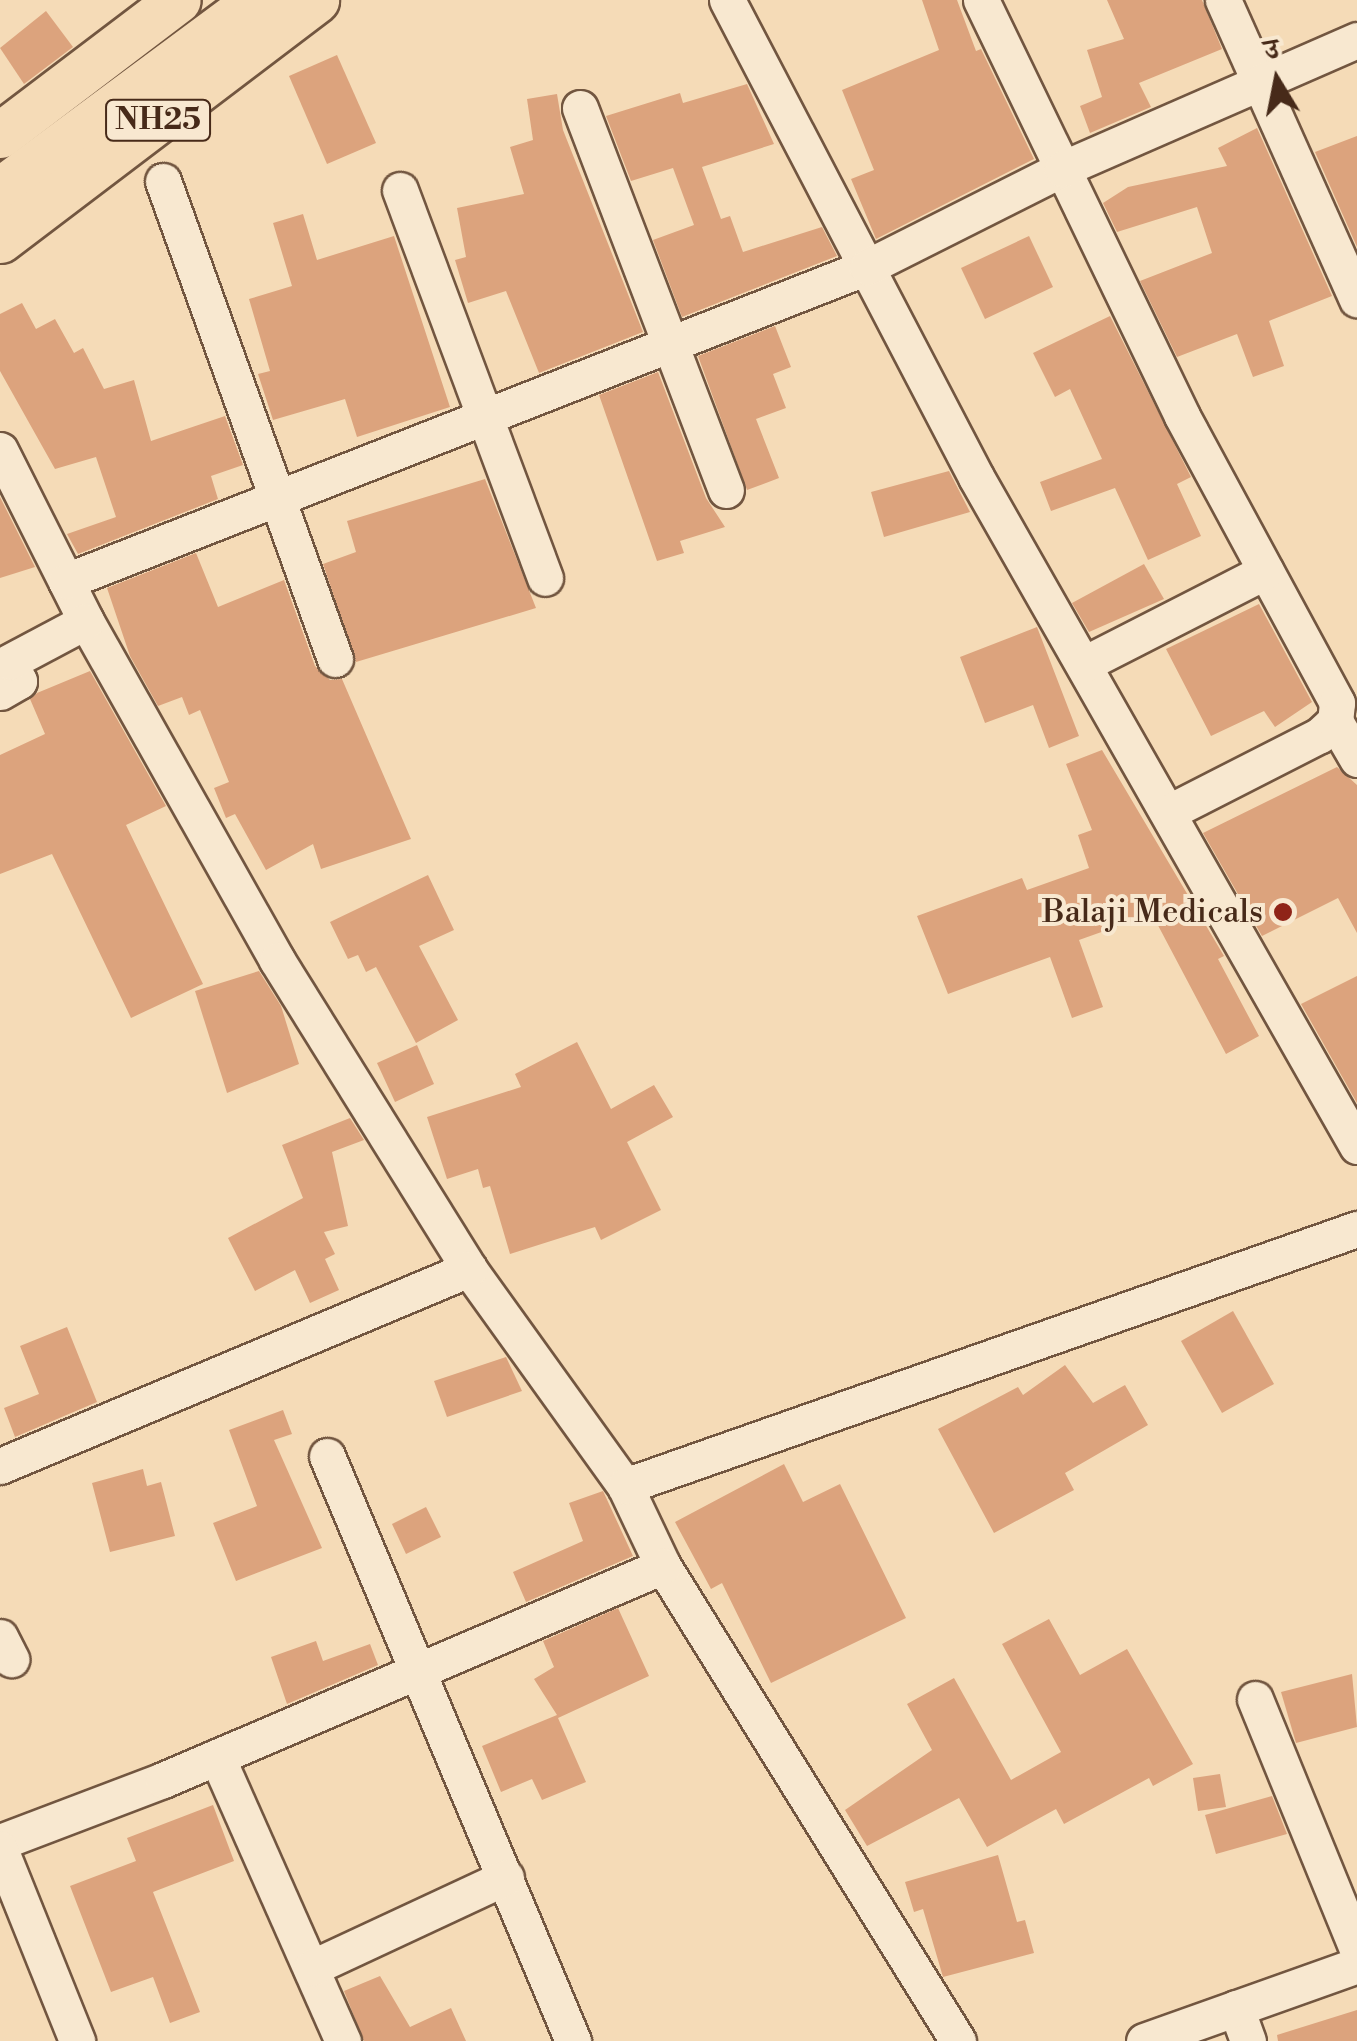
<!DOCTYPE html>
<meta charset="utf-8">
<style>
body{margin:0}
#map{position:relative;width:1357px;height:2041px;overflow:hidden;background:#f5dbb7;font-family:"Libre Bodoni","Noto Serif Devanagari",serif}
div>[style]{position:absolute}
[style*='--x']{left:calc(var(--x)*1px);top:calc(var(--y)*1px);width:calc(var(--w)*1px);rotate:calc(var(--a)*1deg)}
.building>*{inset:0;background:#dca37d}
.roads{filter:drop-shadow(2px 0 #725640) drop-shadow(-2px 0 #725640) drop-shadow(0 2px #725640) drop-shadow(0 -2px #725640)}
.minor>*{height:35px;margin:-17.5px;padding:0 17.5px;transform-origin:17.5px;border-radius:17.5px;background:#f8e8d0}
.major>*{height:45px;margin:-22.5px;padding:0 22.5px;transform-origin:22.5px;border-radius:22.5px;background:#f5dbb7}
.dots>*{width:28px;height:28px;translate:-50% -50%;box-sizing:border-box;border:5px solid #f8e8d0;border-radius:50%}
span{translate:-50% -50%;white-space:nowrap;text-align:center;line-height:1.15;-webkit-text-stroke:8px #f8e8d0;paint-order:stroke}
.shield-label span{padding:2px 8px;background:#f8e8d0;border:2px solid;border-radius:8px;-webkit-text-stroke-width:0}
.shield-label{font-size:30px;color:#472a19;font-weight:700}
.poi-label{font-size:32px;color:#472a19}
.right{translate:-100% -50%;text-align:right}
.north{position:absolute;left:1227px;top:30px;width:100px;height:100px;-webkit-text-stroke:8px #f8e8d0;paint-order:stroke;rotate:350deg;font-size:28px;font-weight:700;line-height:40px;text-align:center;color:#472a19}
.north::after{content:'';display:block;margin:auto;width:35px;height:45px;background:#472a19;clip-path:polygon(50% 0,100% 100%,50% 72%,0 100%)}
</style>
<div id="map">
<div class="building">
<i style="clip-path:polygon(922px 0,957px 0,976px 51px,981px 49px,1034px 159px,876px 239px,851px 179px,874px 170px,842px 90px,939px 50px)"></i>
<i style="clip-path:polygon(1107px 0,1202px 0,1222px 49px,1139px 83px,1151px 107px,1090px 133px,1080px 106px,1102px 97px,1087px 50px,1124px 39px)"></i>
<i style="clip-path:polygon(46px 11px,73px 47px,24px 84px,0 48px)"></i>
<i style="clip-path:polygon(337px 55px,376px 143px,327px 164px,289px 76px)"></i>
<i style="clip-path:polygon(747px 84px,774px 144px,702px 167px,721px 219px,730px 216px,743px 252px,822px 227px,837px 256px,682px 317px,653px 240px,694px 225px,673px 168px,631px 181px,606px 116px,680px 93px,683px 103px)"></i>
<i style="clip-path:polygon(557px 94px,563px 130px,643px 332px,539px 373px,506px 291px,468px 303px,455px 260px,466px 257px,457px 208px,524px 194px,510px 147px,533px 140px,527px 99px)"></i>
<i style="clip-path:polygon(1257px 128px,1332px 296px,1269px 321px,1284px 366px,1253px 377px,1237px 334px,1177px 357px,1140px 281px,1212px 253px,1197px 207px,1117px 232px,1103px 203px,1128px 187px,1227px 166px,1218px 148px)"></i>
<i style="clip-path:polygon(1357px 136px,1357px 247px,1315px 152px)"></i>
<i style="clip-path:polygon(303px 214px,317px 260px,394px 236px,450px 407px,357px 437px,345px 399px,273px 420px,258px 374px,270px 371px,249px 299px,292px 286px,273px 223px)"></i>
<i style="clip-path:polygon(1029px 236px,1053px 287px,985px 319px,961px 268px)"></i>
<i style="clip-path:polygon(22px 303px,36px 329px,55px 319px,74px 353px,83px 348px,104px 389px,134px 380px,151px 441px,225px 416px,243px 465px,211px 476px,218px 499px,78px 554px,67px 534px,116px 517px,96px 457px,55px 469px,0 371px,0 314px)"></i>
<i style="clip-path:polygon(1110px 316px,1191px 477px,1177px 484px,1201px 536px,1148px 560px,1115px 488px,1051px 511px,1040px 482px,1102px 459px,1070px 389px,1055px 397px,1033px 353px)"></i>
<i style="clip-path:polygon(775px 326px,791px 367px,773px 374px,786px 408px,756px 419px,779px 478px,747px 490px,698px 356px)"></i>
<i style="clip-path:polygon(658px 372px,706px 498px,725px 527px,680px 541px,684px 553px,657px 561px,599px 395px)"></i>
<i style="clip-path:polygon(949px 471px,970px 512px,884px 537px,871px 492px)"></i>
<i style="clip-path:polygon(485px 479px,536px 608px,356px 662px,323px 564px,356px 552px,347px 521px)"></i>
<i style="clip-path:polygon(0 497px,35px 567px,0 578px)"></i>
<i style="clip-path:polygon(196px 553px,218px 607px,284px 580px,315px 666px,330px 680px,342px 679px,411px 839px,321px 869px,313px 844px,266px 870px,235px 814px,226px 818px,214px 788px,229px 782px,200px 710px,189px 715px,182px 697px,158px 706px,130px 656px,107px 588px)"></i>
<i style="clip-path:polygon(1144px 564px,1164px 599px,1089px 632px,1072px 603px)"></i>
<i style="clip-path:polygon(1259px 604px,1312px 702px,1275px 727px,1264px 711px,1211px 736px,1166px 649px)"></i>
<i style="clip-path:polygon(1037px 627px,1079px 736px,1049px 748px,1033px 705px,985px 723px,960px 657px)"></i>
<i style="clip-path:polygon(90px 671px,166px 806px,126px 825px,203px 984px,131px 1018px,52px 854px,0 874px,0 755px,45px 734px,30px 699px,37px 693px)"></i>
<i style="clip-path:polygon(1102px 750px,1224px 956px,1218px 959px,1259px 1036px,1226px 1054px,1152px 914px,1079px 940px,1103px 1007px,1072px 1018px,1050px 957px,948px 994px,917px 916px,1022px 878px,1027px 890px,1089px 868px,1078px 835px,1092px 830px,1066px 764px)"></i>
<i style="clip-path:polygon(1337px 767px,1357px 785px,1357px 933px,1338px 898px,1262px 936px,1203px 833px)"></i>
<i style="clip-path:polygon(428px 875px,454px 930px,419px 946px,458px 1020px,416px 1043px,376px 967px,366px 972px,358px 955px,348px 959px,330px 922px)"></i>
<i style="clip-path:polygon(259px 971px,281px 1006px,299px 1064px,227px 1093px,195px 991px)"></i>
<i style="clip-path:polygon(1357px 976px,1357px 1103px,1301px 1004px)"></i>
<i style="clip-path:polygon(577px 1042px,611px 1109px,654px 1085px,673px 1117px,627px 1142px,661px 1210px,601px 1240px,595px 1227px,510px 1254px,490px 1186px,483px 1188px,478px 1169px,447px 1179px,427px 1117px,521px 1087px,515px 1074px)"></i>
<i style="clip-path:polygon(417px 1045px,434px 1084px,395px 1102px,377px 1063px)"></i>
<i style="clip-path:polygon(350px 1118px,364px 1140px,332px 1152px,348px 1226px,324px 1232px,335px 1254px,325px 1259px,339px 1290px,310px 1303px,295px 1270px,255px 1291px,228px 1238px,303px 1198px,282px 1145px)"></i>
<i style="clip-path:polygon(1233px 1311px,1274px 1384px,1222px 1413px,1181px 1341px)"></i>
<i style="clip-path:polygon(67px 1327px,97px 1402px,15px 1437px,4px 1408px,39px 1394px,20px 1346px)"></i>
<i style="clip-path:polygon(506px 1357px,522px 1391px,447px 1417px,434px 1381px)"></i>
<i style="clip-path:polygon(1065px 1365px,1093px 1403px,1125px 1385px,1148px 1425px,1065px 1473px,1074px 1490px,994px 1533px,938px 1429px,1018px 1387px,1023px 1395px)"></i>
<i style="clip-path:polygon(283px 1410px,292px 1434px,274px 1440px,322px 1548px,236px 1581px,213px 1523px,257px 1506px,229px 1430px)"></i>
<i style="clip-path:polygon(784px 1464px,803px 1502px,840px 1484px,906px 1618px,771px 1683px,722px 1583px,711px 1589px,675px 1522px)"></i>
<i style="clip-path:polygon(143px 1469px,147px 1486px,161px 1482px,175px 1536px,110px 1552px,92px 1483px)"></i>
<i style="clip-path:polygon(603px 1491px,633px 1556px,526px 1602px,513px 1572px,583px 1541px,569px 1503px)"></i>
<i style="clip-path:polygon(426px 1507px,441px 1537px,406px 1554px,392px 1524px)"></i>
<i style="clip-path:polygon(618px 1608px,649px 1676px,558px 1718px,586px 1782px,542px 1800px,532px 1779px,501px 1792px,482px 1746px,557px 1715px,534px 1679px,554px 1667px,543px 1641px)"></i>
<i style="clip-path:polygon(1049px 1619px,1080px 1675px,1127px 1649px,1193px 1764px,1153px 1786px,1149px 1778px,1064px 1824px,1056px 1809px,987px 1847px,959px 1798px,867px 1846px,845px 1810px,932px 1750px,907px 1704px,954px 1678px,1011px 1780px,1061px 1752px,1002px 1644px)"></i>
<i style="clip-path:polygon(316px 1641px,323px 1661px,370px 1644px,378px 1665px,287px 1704px,271px 1657px)"></i>
<i style="clip-path:polygon(1352px 1674px,1357px 1727px,1296px 1743px,1281px 1692px)"></i>
<i style="clip-path:polygon(1220px 1774px,1226px 1807px,1198px 1811px,1193px 1778px)"></i>
<i style="clip-path:polygon(1272px 1796px,1287px 1834px,1216px 1854px,1205px 1815px)"></i>
<i style="clip-path:polygon(213px 1805px,234px 1861px,153px 1892px,200px 2012px,170px 2023px,153px 1977px,111px 1992px,70px 1886px,136px 1861px,127px 1838px)"></i>
<i style="clip-path:polygon(998px 1855px,1017px 1922px,1025px 1920px,1034px 1953px,943px 1977px,923px 1909px,914px 1912px,905px 1882px)"></i>
<i style="clip-path:polygon(380px 1976px,410px 2027px,451px 2008px,466px 2041px,364px 2041px,344px 1991px)"></i>
<i style="clip-path:polygon(1357px 2010px,1357px 2041px,1278px 2041px,1277px 2035px)"></i>
</div>
<div class="roads">
<div class="minor">
<i style="--x:727;--y:0;--w:538;--a:62.43"></i>
<i style="--x:976;--y:477;--w:770;--a:60.34"></i>
<i style="--x:981;--y:0;--w:462;--a:64.2"></i>
<i style="--x:1182;--y:416;--w:326;--a:61.6"></i>
<i style="--x:1337;--y:703;--w:18;--a:96"></i>
<i style="--x:1335;--y:721;--w:21;--a:137"></i>
<i style="--x:1320;--y:735;--w:169;--a:153"></i>
<i style="--x:1223;--y:0;--w:328;--a:65.9"></i>
<i style="--x:580;--y:108;--w:409;--a:69.1"></i>
<i style="--x:163;--y:181;--w:508;--a:70.21"></i>
<i style="--x:400;--y:190;--w:414;--a:69.5"></i>
<i style="--x:0;--y:450;--w:191;--a:63.3"></i>
<i style="--x:86;--y:621;--w:389;--a:60.6"></i>
<i style="--x:277;--y:960;--w:364;--a:58.1"></i>
<i style="--x:469;--y:1269;--w:267;--a:54.3"></i>
<i style="--x:625;--y:1486;--w:89;--a:64.6"></i>
<i style="--x:663;--y:1566;--w:559;--a:58.16"></i>
<i style="--x:66;--y:581;--w:860;--a:-21.41"></i>
<i style="--x:867;--y:267;--w:218;--a:-26.7"></i>
<i style="--x:1062;--y:169;--w:322;--a:-23.6"></i>
<i style="--x:1084;--y:664;--w:204;--a:-27.1"></i>
<i style="--x:0;--y:692;--w:22;--a:-30"></i>
<i style="--x:19;--y:681;--w:21;--a:-118"></i>
<i style="--x:9;--y:662;--w:87;--a:-28"></i>
<i style="--x:1335;--y:721;--w:44;--a:59.9"></i>
<i style="--x:327;--y:1456;--w:635;--a:67.19"></i>
<i style="--x:0;--y:1466;--w:509;--a:-22.78"></i>
<i style="--x:625;--y:1486;--w:776;--a:-19.35"></i>
<i style="--x:0;--y:1637;--w:25;--a:63"></i>
<i style="--x:1255;--y:1699;--w:270;--a:67.8"></i>
<i style="--x:217;--y:1757;--w:311;--a:66.1"></i>
<i style="--x:0;--y:1842;--w:174;--a:-20.8"></i>
<i style="--x:163;--y:1780;--w:544;--a:-23.17"></i>
<i style="--x:0;--y:1849;--w:207;--a:68.1"></i>
<i style="--x:311;--y:1968;--w:215;--a:-25"></i>
<i style="--x:1236;--y:2008;--w:35;--a:70"></i>
<i style="--x:1144;--y:2041;--w:226;--a:-19.6"></i>
</div>
<div class="major">
<i style="--x:0;--y:135;--w:223;--a:-37.2"></i>
<i style="--x:0;--y:190;--w:320;--a:-36.5"></i>
<i style="--x:0;--y:240;--w:397;--a:-37.2"></i>
</div>
</div>
<div class="dots">
<i style="left:1283px;top:912px;background:#8f2418"></i>
</div>
<div class="shield-label">
<span style="left:158px;top:120px">NH25</span>
</div>
<div class="poi-label">
<span class="right" style="left:1263px;top:912px">Balaji Medicals</span>
</div>
<div class="north">उ</div>
</div>
